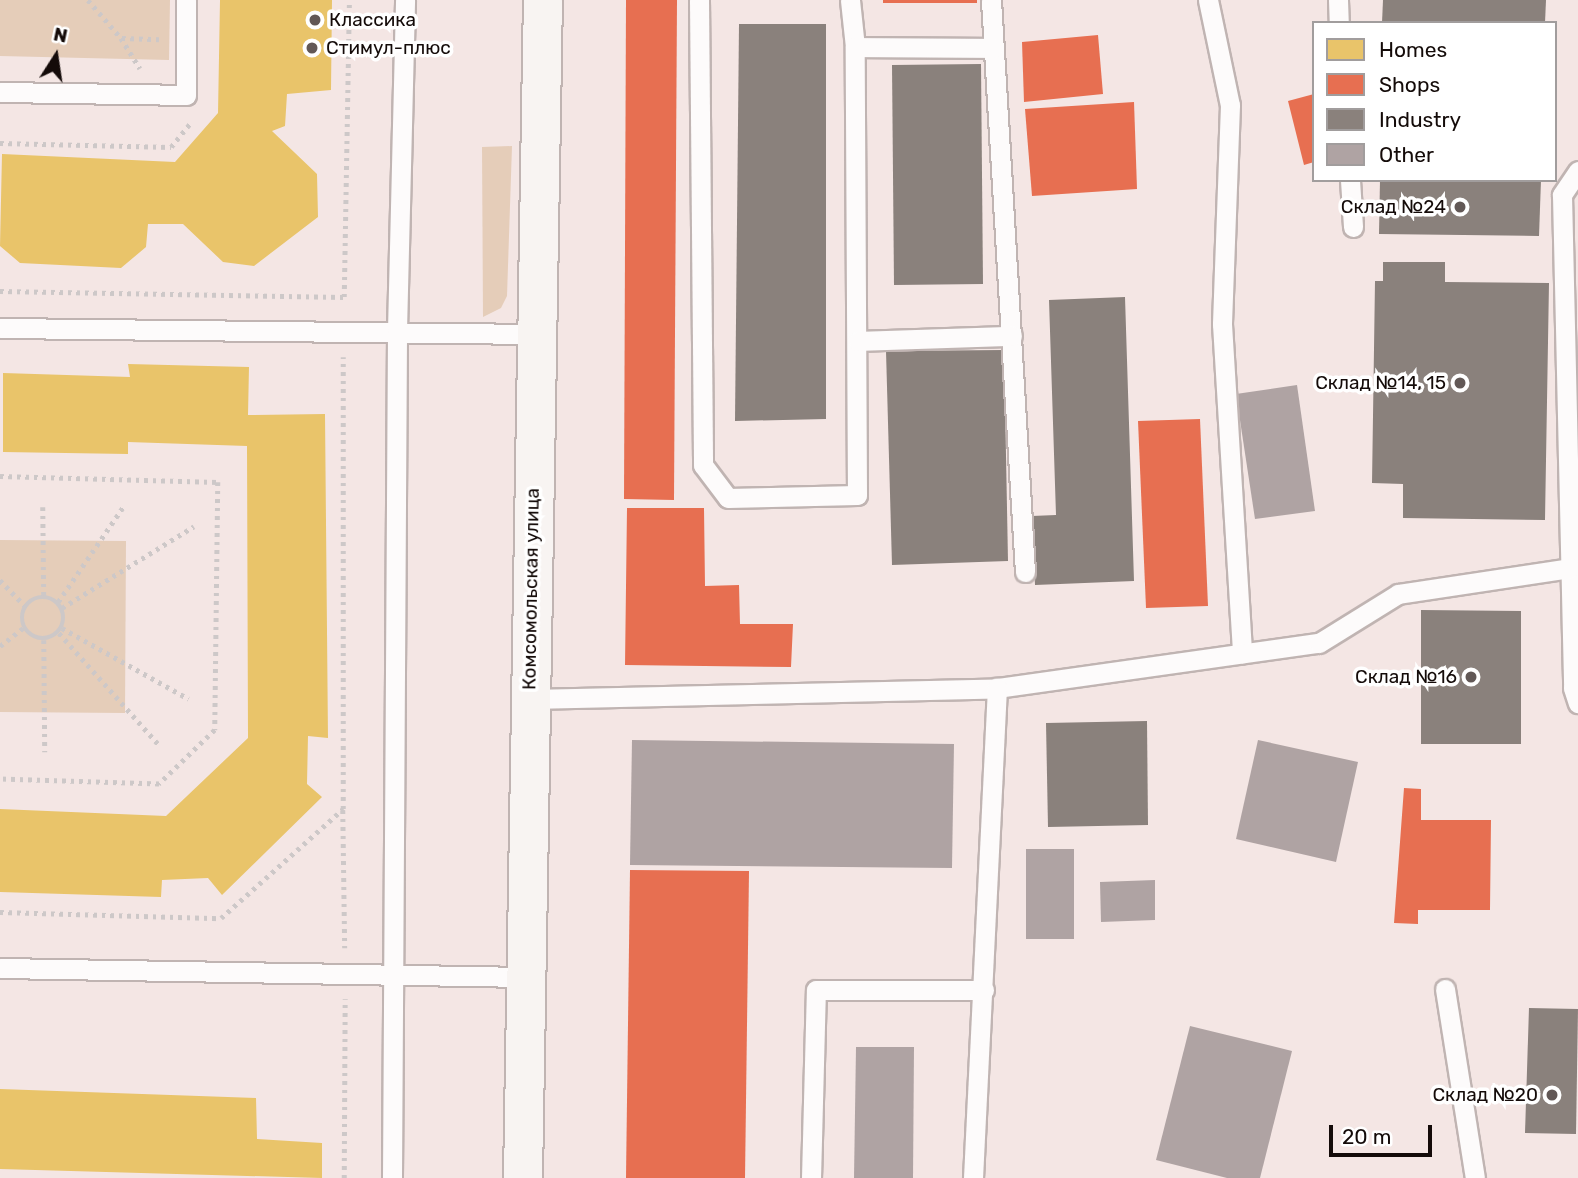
<!DOCTYPE html>
<meta charset="utf-8">
<style>
body{margin:0}
#map{position:relative;width:1578px;height:1178px;overflow:hidden;background:#f4e6e4;font-family:Rubik,sans-serif}
div>[style]{position:absolute}
[style*='--x']{left:calc(var(--x)*1px);top:calc(var(--y)*1px);width:calc(var(--w)*1px);rotate:calc(var(--a)*1deg)}
.green>*{inset:0;background:#e5cdb9}
.homes>*{inset:0;background:#e9c46a}
.shops>*{inset:0;background:#e76f51}
.industry>*{inset:0;background:#8a817c}
.building>*{inset:0;background:#afa3a3}
.path>*{height:4.5px;margin-top:-2.25px;transform-origin:0;background:repeating-linear-gradient(90deg,#cdc8c8 0 3.5px,transparent 0 8.5px)}
.path>.ring{margin:-2.25px;padding:0;box-sizing:content-box;background:none;border:4.5px solid #cdc8c8;border-radius:50%}
.roads{filter:drop-shadow(2px 0 #c0b4b2) drop-shadow(-2px 0 #c0b4b2) drop-shadow(0 2px #c0b4b2) drop-shadow(0 -2px #c0b4b2)}
.service>*{height:19px;margin:-9.5px;padding:0 9.5px;transform-origin:9.5px;border-radius:9.5px;background:#fdfbfb}
.secondary>*{height:38px;margin:-19px;padding:0 19px;transform-origin:19px;border-radius:19px;background:#f8f4f2}
.dots>*{width:19px;height:19px;translate:-50% -50%;box-sizing:border-box;border:4px solid #fff;border-radius:50%}
span{translate:-50% -50%;white-space:nowrap;text-align:center;line-height:1.15;-webkit-text-stroke:7px #fff;paint-order:stroke}
.poi-label{font-size:19px;color:#140b09}
.left{translate:0 -50%;text-align:left}
.right{translate:-100% -50%;text-align:right}
.street-label{font-size:19px;color:#140b09}
.legend{position:absolute;left:1312px;top:21px;width:245px;height:161px;box-sizing:border-box;background:#fff;border:2px solid #a19d9d;margin:0;padding:9px 12px;list-style:none;font-size:21px;color:#140b09}
.legend li{display:flex;align-items:center;gap:14px;height:35px}
.legend b{width:35px;border:2px solid #a19d9d}
.north{position:absolute;left:21px;top:21px;width:70px;height:70px;-webkit-text-stroke:5px #fff;paint-order:stroke;rotate:12deg;font-size:19px;font-weight:700;line-height:28px;text-align:center;color:#140b09}
.north::after{content:'';display:block;margin:auto;width:24px;height:32px;background:#140b09;clip-path:polygon(50% 0,100% 100%,50% 72%,0 100%)}
.scale{position:absolute;left:1329px;top:1125px;width:103px;height:32px;box-sizing:border-box;border:4px solid #140b09;border-top:0;padding-left:9px;font-size:21px;line-height:24px;white-space:nowrap;color:#140b09;-webkit-text-stroke:5px #fff;paint-order:stroke}
</style>
<div id="map">
<div class="green">
<i style="clip-path:polygon(0 0,170px 0,169px 60px,0 56px)"></i>
<i style="clip-path:polygon(512px 146px,507px 296px,501px 308px,483px 317px,482px 147px)"></i>
<i style="clip-path:polygon(0 540px,126px 541px,125px 713px,0 712px)"></i>
</div>
<div class="homes">
<i style="clip-path:polygon(220px 0,332px 0,331px 90px,287px 94px,285px 126px,272px 131px,317px 174px,318px 217px,254px 266px,223px 262px,183px 224px,148px 224px,146px 247px,121px 268px,20px 263px,0 246px,2px 154px,175px 162px,218px 113px)"></i>
<i style="clip-path:polygon(128px 364px,249px 367px,248px 415px,325px 414px,328px 738px,308px 736px,307px 784px,322px 797px,222px 895px,208px 878px,162px 880px,161px 897px,0 892px,0 809px,166px 816px,248px 738px,247px 446px,128px 442px,128px 454px,3px 452px,3px 373px,130px 377px)"></i>
<i style="clip-path:polygon(0 1089px,256px 1098px,257px 1139px,322px 1143px,322px 1178px,0 1169px)"></i>
</div>
<div class="shops">
<i style="clip-path:polygon(626px 0,677px 0,674px 500px,624px 499px)"></i>
<i style="clip-path:polygon(883px 0,977px 0,977px 3px,883px 3px)"></i>
<i style="clip-path:polygon(1098px 35px,1103px 94px,1024px 102px,1022px 42px)"></i>
<i style="clip-path:polygon(1314px 94px,1314px 162px,1304px 165px,1288px 101px)"></i>
<i style="clip-path:polygon(1134px 102px,1137px 189px,1032px 196px,1025px 109px)"></i>
<i style="clip-path:polygon(1200px 419px,1208px 606px,1146px 608px,1138px 421px)"></i>
<i style="clip-path:polygon(627px 508px,704px 508px,705px 586px,739px 585px,740px 624px,793px 624px,791px 667px,625px 665px)"></i>
<i style="clip-path:polygon(1404px 788px,1421px 789px,1421px 820px,1491px 820px,1490px 910px,1418px 910px,1418px 924px,1394px 923px)"></i>
<i style="clip-path:polygon(630px 870px,749px 871px,745px 1178px,626px 1178px)"></i>
</div>
<div class="industry">
<i style="clip-path:polygon(1383px 0,1546px 0,1545px 23px,1382px 23px)"></i>
<i style="clip-path:polygon(739px 24px,826px 24px,826px 419px,735px 421px)"></i>
<i style="clip-path:polygon(981px 64px,983px 284px,894px 285px,892px 65px)"></i>
<i style="clip-path:polygon(1380px 180px,1541px 180px,1539px 236px,1379px 234px)"></i>
<i style="clip-path:polygon(1383px 262px,1445px 262px,1445px 282px,1549px 283px,1545px 520px,1403px 518px,1403px 484px,1372px 483px,1375px 281px,1383px 281px)"></i>
<i style="clip-path:polygon(1125px 297px,1134px 581px,1035px 585px,1032px 516px,1056px 515px,1049px 300px)"></i>
<i style="clip-path:polygon(1004px 350px,1008px 561px,892px 565px,886px 351px)"></i>
<i style="clip-path:polygon(1421px 610px,1521px 611px,1521px 744px,1421px 744px)"></i>
<i style="clip-path:polygon(1147px 721px,1148px 825px,1048px 827px,1046px 723px)"></i>
<i style="clip-path:polygon(1529px 1008px,1578px 1009px,1576px 1134px,1525px 1133px)"></i>
</div>
<div class="building">
<i style="clip-path:polygon(1297px 385px,1315px 511px,1255px 519px,1236px 394px)"></i>
<i style="clip-path:polygon(632px 740px,954px 744px,952px 868px,630px 865px)"></i>
<i style="clip-path:polygon(1258px 740px,1358px 762px,1336px 862px,1236px 839px)"></i>
<i style="clip-path:polygon(1026px 849px,1074px 849px,1074px 939px,1026px 939px)"></i>
<i style="clip-path:polygon(1155px 880px,1155px 920px,1101px 922px,1100px 882px)"></i>
<i style="clip-path:polygon(1190px 1026px,1292px 1051px,1260px 1178px,1227px 1178px,1156px 1160px)"></i>
<i style="clip-path:polygon(856px 1047px,914px 1047px,913px 1178px,854px 1178px)"></i>
</div>
<div class="path">
<i style="--x:88;--y:0;--w:50;--a:49"></i>
<i style="--x:121;--y:38;--w:36;--a:58"></i>
<i style="--x:122;--y:38;--w:37;--a:2"></i>
<i style="--x:0;--y:143;--w:171;--a:1.3"></i>
<i style="--x:171;--y:147;--w:32;--a:-51"></i>
<i style="--x:0;--y:291;--w:344;--a:1"></i>
<i style="--x:344;--y:297;--w:297;--a:-89"></i>
<i style="--x:0;--y:476;--w:218;--a:1.6"></i>
<i style="--x:218;--y:482;--w:248;--a:90.7"></i>
<i style="--x:215;--y:730;--w:78;--a:136"></i>
<i style="--x:159;--y:784;--w:159;--a:-178.2"></i>
<i style="--x:43;--y:507;--w:90;--a:89.4"></i>
<i style="--x:0;--y:580;--w:37;--a:46"></i>
<i class="ring" style="left:22px;top:597px;width:37.5px;height:37.5px"></i>
<i style="--x:58;--y:602;--w:115;--a:-55.6"></i>
<i style="--x:62;--y:608;--w:155;--a:-31.8"></i>
<i style="--x:62;--y:628;--w:145;--a:29.2"></i>
<i style="--x:59;--y:633;--w:152;--a:48.2"></i>
<i style="--x:44;--y:640;--w:112;--a:89.5"></i>
<i style="--x:0;--y:646;--w:31;--a:-38"></i>
<i style="--x:343;--y:810;--w:138;--a:89.2"></i>
<i style="--x:0;--y:912;--w:221;--a:1.6"></i>
<i style="--x:221;--y:918;--w:164;--a:-41.8"></i>
<i style="--x:343;--y:809;--w:452;--a:-90"></i>
<i style="--x:344;--y:1178;--w:179;--a:-89.7"></i>
</div>
<div class="roads">
<div class="service">
<i style="--x:699;--y:0;--w:465;--a:89.5"></i>
<i style="--x:703;--y:465;--w:41;--a:52.9"></i>
<i style="--x:728;--y:498;--w:129;--a:-1.3"></i>
<i style="--x:857;--y:495;--w:448;--a:-90.3"></i>
<i style="--x:855;--y:47;--w:47;--a:-96.1"></i>
<i style="--x:991;--y:0;--w:573;--a:86.6"></i>
<i style="--x:1208;--y:0;--w:107;--a:78.2"></i>
<i style="--x:1230;--y:105;--w:219;--a:92.1"></i>
<i style="--x:1222;--y:324;--w:330;--a:86.5"></i>
<i style="--x:1338;--y:0;--w:23;--a:88"></i>
<i style="--x:855;--y:47;--w:138;--a:0.4"></i>
<i style="--x:0;--y:92;--w:186;--a:0.9"></i>
<i style="--x:186;--y:95;--w:95;--a:-90"></i>
<i style="--x:1578;--y:171;--w:29;--a:124"></i>
<i style="--x:1562;--y:195;--w:493;--a:88.7"></i>
<i style="--x:1573;--y:688;--w:16;--a:72"></i>
<i style="--x:1350;--y:180;--w:47;--a:86.3"></i>
<i style="--x:0;--y:328;--w:535;--a:0.64"></i>
<i style="--x:858;--y:341;--w:154;--a:-1.9"></i>
<i style="--x:529;--y:699;--w:468;--a:-1.3"></i>
<i style="--x:997;--y:688;--w:325;--a:-8"></i>
<i style="--x:1319;--y:643;--w:93;--a:-31.8"></i>
<i style="--x:1398;--y:594;--w:174;--a:-8.6"></i>
<i style="--x:0;--y:968;--w:525;--a:0.98"></i>
<i style="--x:1445;--y:989;--w:191;--a:81"></i>
<i style="--x:392;--y:1178;--w:848;--a:-89.66"></i>
<i style="--x:397;--y:330;--w:330;--a:-88.6"></i>
<i style="--x:811;--y:1178;--w:188;--a:-88.5"></i>
<i style="--x:816;--y:990;--w:168;--a:0"></i>
<i style="--x:973;--y:1178;--w:491;--a:-87.2"></i>
</div>
<div class="secondary">
<i style="--x:523;--y:1178;--w:1178;--a:-89.03"></i>
</div>
</div>
<div class="dots">
<i style="left:315px;top:20px;background:#625856"></i>
<i style="left:312px;top:48px;background:#625856"></i>
<i style="left:1460px;top:207px;background:#625856"></i>
<i style="left:1460px;top:383px;background:#625856"></i>
<i style="left:1471px;top:677px;background:#625856"></i>
<i style="left:1552px;top:1095px;background:#625856"></i>
</div>
<div class="poi-label">
<span class="left" style="left:329px;top:20px">Классика</span>
<span class="left" style="left:326px;top:48px">Стимул-плюс</span>
<span class="right" style="left:1446px;top:207px">Склад №24</span>
<span class="right" style="left:1446px;top:383px">Склад №14, 15</span>
<span class="right" style="left:1457px;top:677px">Склад №16</span>
<span class="right" style="left:1538px;top:1095px">Склад №20</span>
</div>
<div class="street-label">
<span style="left:531px;top:589px;rotate:-89deg">Комсомольская улица</span>
</div>
<ul class="legend">
<li><b style="height:19px;background:#e9c46a"></b>Homes</li>
<li><b style="height:19px;background:#e76f51"></b>Shops</li>
<li><b style="height:19px;background:#8a817c"></b>Industry</li>
<li><b style="height:19px;background:#afa3a3"></b>Other</li>
</ul>
<div class="north">N</div>
<div class="scale">20 m</div>
</div>
